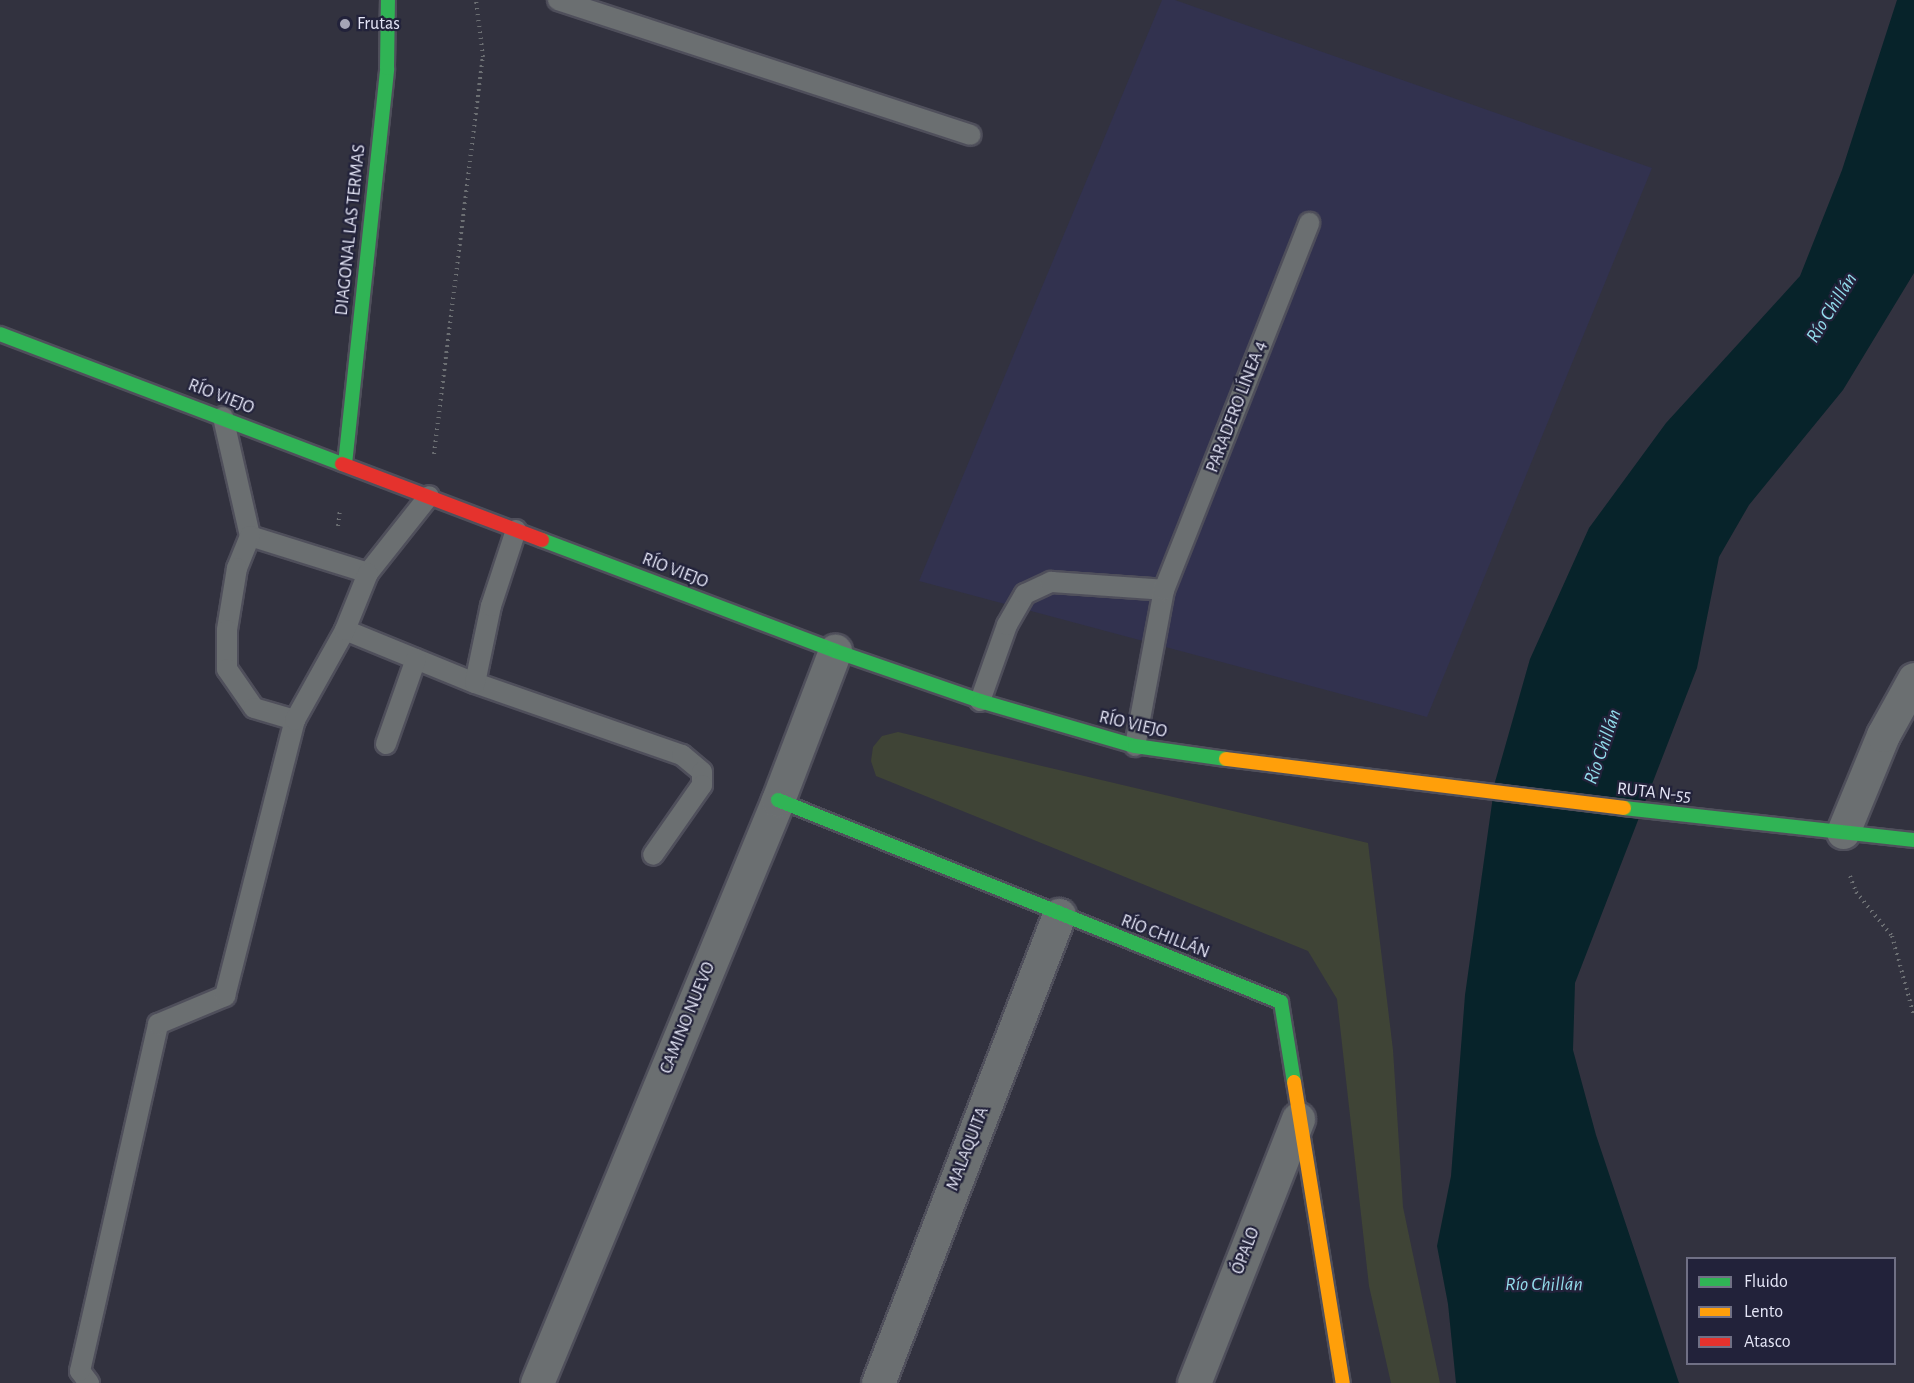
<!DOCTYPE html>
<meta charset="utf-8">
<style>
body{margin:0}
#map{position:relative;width:1914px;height:1383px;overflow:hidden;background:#32323f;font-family:"Alegreya Sans",sans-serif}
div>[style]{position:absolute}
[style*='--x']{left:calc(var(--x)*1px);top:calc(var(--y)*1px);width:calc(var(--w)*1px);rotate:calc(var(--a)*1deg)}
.built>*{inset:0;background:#32324f}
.green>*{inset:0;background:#3f4436}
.water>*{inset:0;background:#07232a}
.path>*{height:4px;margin-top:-2px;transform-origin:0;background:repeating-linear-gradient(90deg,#6c6f73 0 1.5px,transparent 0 6px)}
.roads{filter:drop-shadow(2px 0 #4f4f5b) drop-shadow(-2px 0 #4f4f5b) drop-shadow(0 2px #4f4f5b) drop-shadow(0 -2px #4f4f5b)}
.lane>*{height:20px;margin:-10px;padding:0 10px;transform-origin:10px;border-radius:10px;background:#6b6f71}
.street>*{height:33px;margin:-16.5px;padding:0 16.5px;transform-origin:16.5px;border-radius:16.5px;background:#6b6f71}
.fast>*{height:14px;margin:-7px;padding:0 7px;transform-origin:7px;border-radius:7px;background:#30b455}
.slow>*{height:14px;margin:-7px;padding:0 7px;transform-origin:7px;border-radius:7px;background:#ff9f0a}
.jam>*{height:14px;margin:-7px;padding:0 7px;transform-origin:7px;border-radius:7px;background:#e5322d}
.dots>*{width:16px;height:16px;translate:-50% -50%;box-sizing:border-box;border:3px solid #22223a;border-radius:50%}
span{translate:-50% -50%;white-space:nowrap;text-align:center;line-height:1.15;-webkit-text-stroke:4.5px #22223a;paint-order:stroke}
.poi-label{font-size:18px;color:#e4e5f6}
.left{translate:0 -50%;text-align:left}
.street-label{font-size:18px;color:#e4e5f6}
.water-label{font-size:20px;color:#92dceb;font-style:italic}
.legend{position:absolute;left:1686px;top:1257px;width:210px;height:108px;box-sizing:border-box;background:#22223a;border:2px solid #707085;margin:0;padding:8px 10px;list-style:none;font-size:18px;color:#e4e5f6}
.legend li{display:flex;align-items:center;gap:12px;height:30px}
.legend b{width:30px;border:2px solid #707085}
</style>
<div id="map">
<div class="built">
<i style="clip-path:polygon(1162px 0,1175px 0,1652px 168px,1427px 717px,919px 581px)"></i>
</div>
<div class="green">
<i style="clip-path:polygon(898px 732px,1368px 843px,1393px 1050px,1403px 1207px,1440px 1383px,1391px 1383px,1369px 1286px,1337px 999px,1308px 951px,876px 776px,871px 761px,873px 747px,882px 736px)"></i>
</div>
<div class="water">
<i style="clip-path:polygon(1897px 0,1914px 0,1914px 273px,1843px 390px,1749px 505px,1719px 557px,1697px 668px,1575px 983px,1573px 1050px,1596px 1135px,1679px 1383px,1456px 1383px,1448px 1304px,1437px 1246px,1451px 1176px,1465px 995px,1495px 782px,1530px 659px,1589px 528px,1666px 423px,1800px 276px,1842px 170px)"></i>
</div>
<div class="path">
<i style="--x:434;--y:454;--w:400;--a:-83"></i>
<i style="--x:483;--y:57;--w:57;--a:-97"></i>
<i style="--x:338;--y:526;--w:16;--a:-83"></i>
<i style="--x:1850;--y:876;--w:17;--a:69"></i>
<i style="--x:1856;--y:892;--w:57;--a:50.7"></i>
<i style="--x:1892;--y:936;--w:83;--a:74.6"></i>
</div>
<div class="roads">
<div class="lane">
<i style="--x:558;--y:0;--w:434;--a:18.1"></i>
<i style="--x:223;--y:417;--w:122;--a:77.2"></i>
<i style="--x:250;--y:536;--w:124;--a:17.4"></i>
<i style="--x:368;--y:573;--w:98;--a:-51.6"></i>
<i style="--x:250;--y:536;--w:35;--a:112"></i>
<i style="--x:237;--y:568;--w:63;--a:99.2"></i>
<i style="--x:227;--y:630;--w:39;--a:90"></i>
<i style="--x:227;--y:669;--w:47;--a:55.3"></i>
<i style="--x:254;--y:708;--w:43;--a:16.3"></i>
<i style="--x:345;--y:630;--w:140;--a:22.2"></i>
<i style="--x:475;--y:683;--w:219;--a:19.2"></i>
<i style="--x:682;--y:755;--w:26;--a:40"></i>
<i style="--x:702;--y:772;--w:13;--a:90"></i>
<i style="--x:702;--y:785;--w:85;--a:125"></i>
<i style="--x:475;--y:683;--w:79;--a:-78.3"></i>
<i style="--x:491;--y:606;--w:80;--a:-71.8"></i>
<i style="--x:980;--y:701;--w:81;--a:-70.4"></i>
<i style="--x:1007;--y:625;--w:36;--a:-60"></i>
<i style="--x:1025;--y:594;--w:29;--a:-25"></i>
<i style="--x:1051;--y:582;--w:113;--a:4"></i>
<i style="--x:386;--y:744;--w:90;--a:-70.6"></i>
<i style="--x:1135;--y:746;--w:159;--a:-79.5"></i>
<i style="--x:1164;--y:590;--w:395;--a:-68.4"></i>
<i style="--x:89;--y:1383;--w:15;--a:-127"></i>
<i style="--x:80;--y:1371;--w:356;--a:-77.3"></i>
<i style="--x:158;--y:1024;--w:73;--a:-22.7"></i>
<i style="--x:225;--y:996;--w:285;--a:-75.8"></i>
<i style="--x:295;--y:720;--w:103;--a:-60.9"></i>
<i style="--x:345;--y:630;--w:61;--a:-68"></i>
</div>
<div class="street">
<i style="--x:1843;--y:832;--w:105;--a:-67.6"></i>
<i style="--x:1883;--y:735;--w:64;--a:-61"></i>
<i style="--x:537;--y:1383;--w:631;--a:-67.54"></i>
<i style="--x:778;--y:800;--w:160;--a:-69.1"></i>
<i style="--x:878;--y:1383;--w:502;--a:-68.86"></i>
<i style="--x:1194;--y:1383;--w:284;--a:-68.5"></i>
</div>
<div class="fast">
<i style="--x:0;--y:334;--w:366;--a:20.8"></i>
<i style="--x:345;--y:464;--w:398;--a:-83.9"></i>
<i style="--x:387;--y:68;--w:68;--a:-89.2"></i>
<i style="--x:542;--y:540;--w:313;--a:20.7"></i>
<i style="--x:835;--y:651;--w:153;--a:19"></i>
<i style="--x:980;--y:701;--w:161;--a:16.2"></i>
<i style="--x:1135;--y:746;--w:92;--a:8.1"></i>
<i style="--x:778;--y:800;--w:542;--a:21.88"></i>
<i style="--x:1281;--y:1002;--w:81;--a:80.8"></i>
<i style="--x:1624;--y:808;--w:292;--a:6.3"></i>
</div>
<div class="slow">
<i style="--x:1226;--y:759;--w:401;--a:7"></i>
<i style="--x:1294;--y:1082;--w:305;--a:80.8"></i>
</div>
<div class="jam">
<i style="--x:342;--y:464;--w:214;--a:20.8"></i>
</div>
</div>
<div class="dots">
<i style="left:345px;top:24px;background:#a6a6b6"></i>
</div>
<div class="poi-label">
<span class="left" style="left:357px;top:24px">Frutas</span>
</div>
<div class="street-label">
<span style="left:351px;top:230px;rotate:-84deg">DIAGONAL LAS TERMAS</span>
<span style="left:221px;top:397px;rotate:21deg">RÍO VIEJO</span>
<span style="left:1237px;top:407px;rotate:-69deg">PARADERO LÍNEA 4</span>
<span style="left:675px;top:571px;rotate:21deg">RÍO VIEJO</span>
<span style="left:1133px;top:725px;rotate:13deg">RÍO VIEJO</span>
<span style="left:1654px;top:793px;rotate:6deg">RUTA N-55</span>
<span style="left:1165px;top:937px;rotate:21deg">RÍO CHILLÁN</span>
<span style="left:688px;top:1018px;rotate:-68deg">CAMINO NUEVO</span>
<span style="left:968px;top:1149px;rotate:-69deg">MALAQUITA</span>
<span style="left:1246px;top:1251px;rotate:-69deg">ÓPALO</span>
</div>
<div class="water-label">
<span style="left:1832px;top:308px;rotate:-58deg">Río Chillán</span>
<span style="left:1603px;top:747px;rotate:-71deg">Río Chillán</span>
<span style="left:1544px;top:1284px">Río Chillán</span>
</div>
<ul class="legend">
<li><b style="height:8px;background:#30b455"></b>Fluido</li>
<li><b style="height:8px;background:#ff9f0a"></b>Lento</li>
<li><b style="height:8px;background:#e5322d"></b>Atasco</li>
</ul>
</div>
